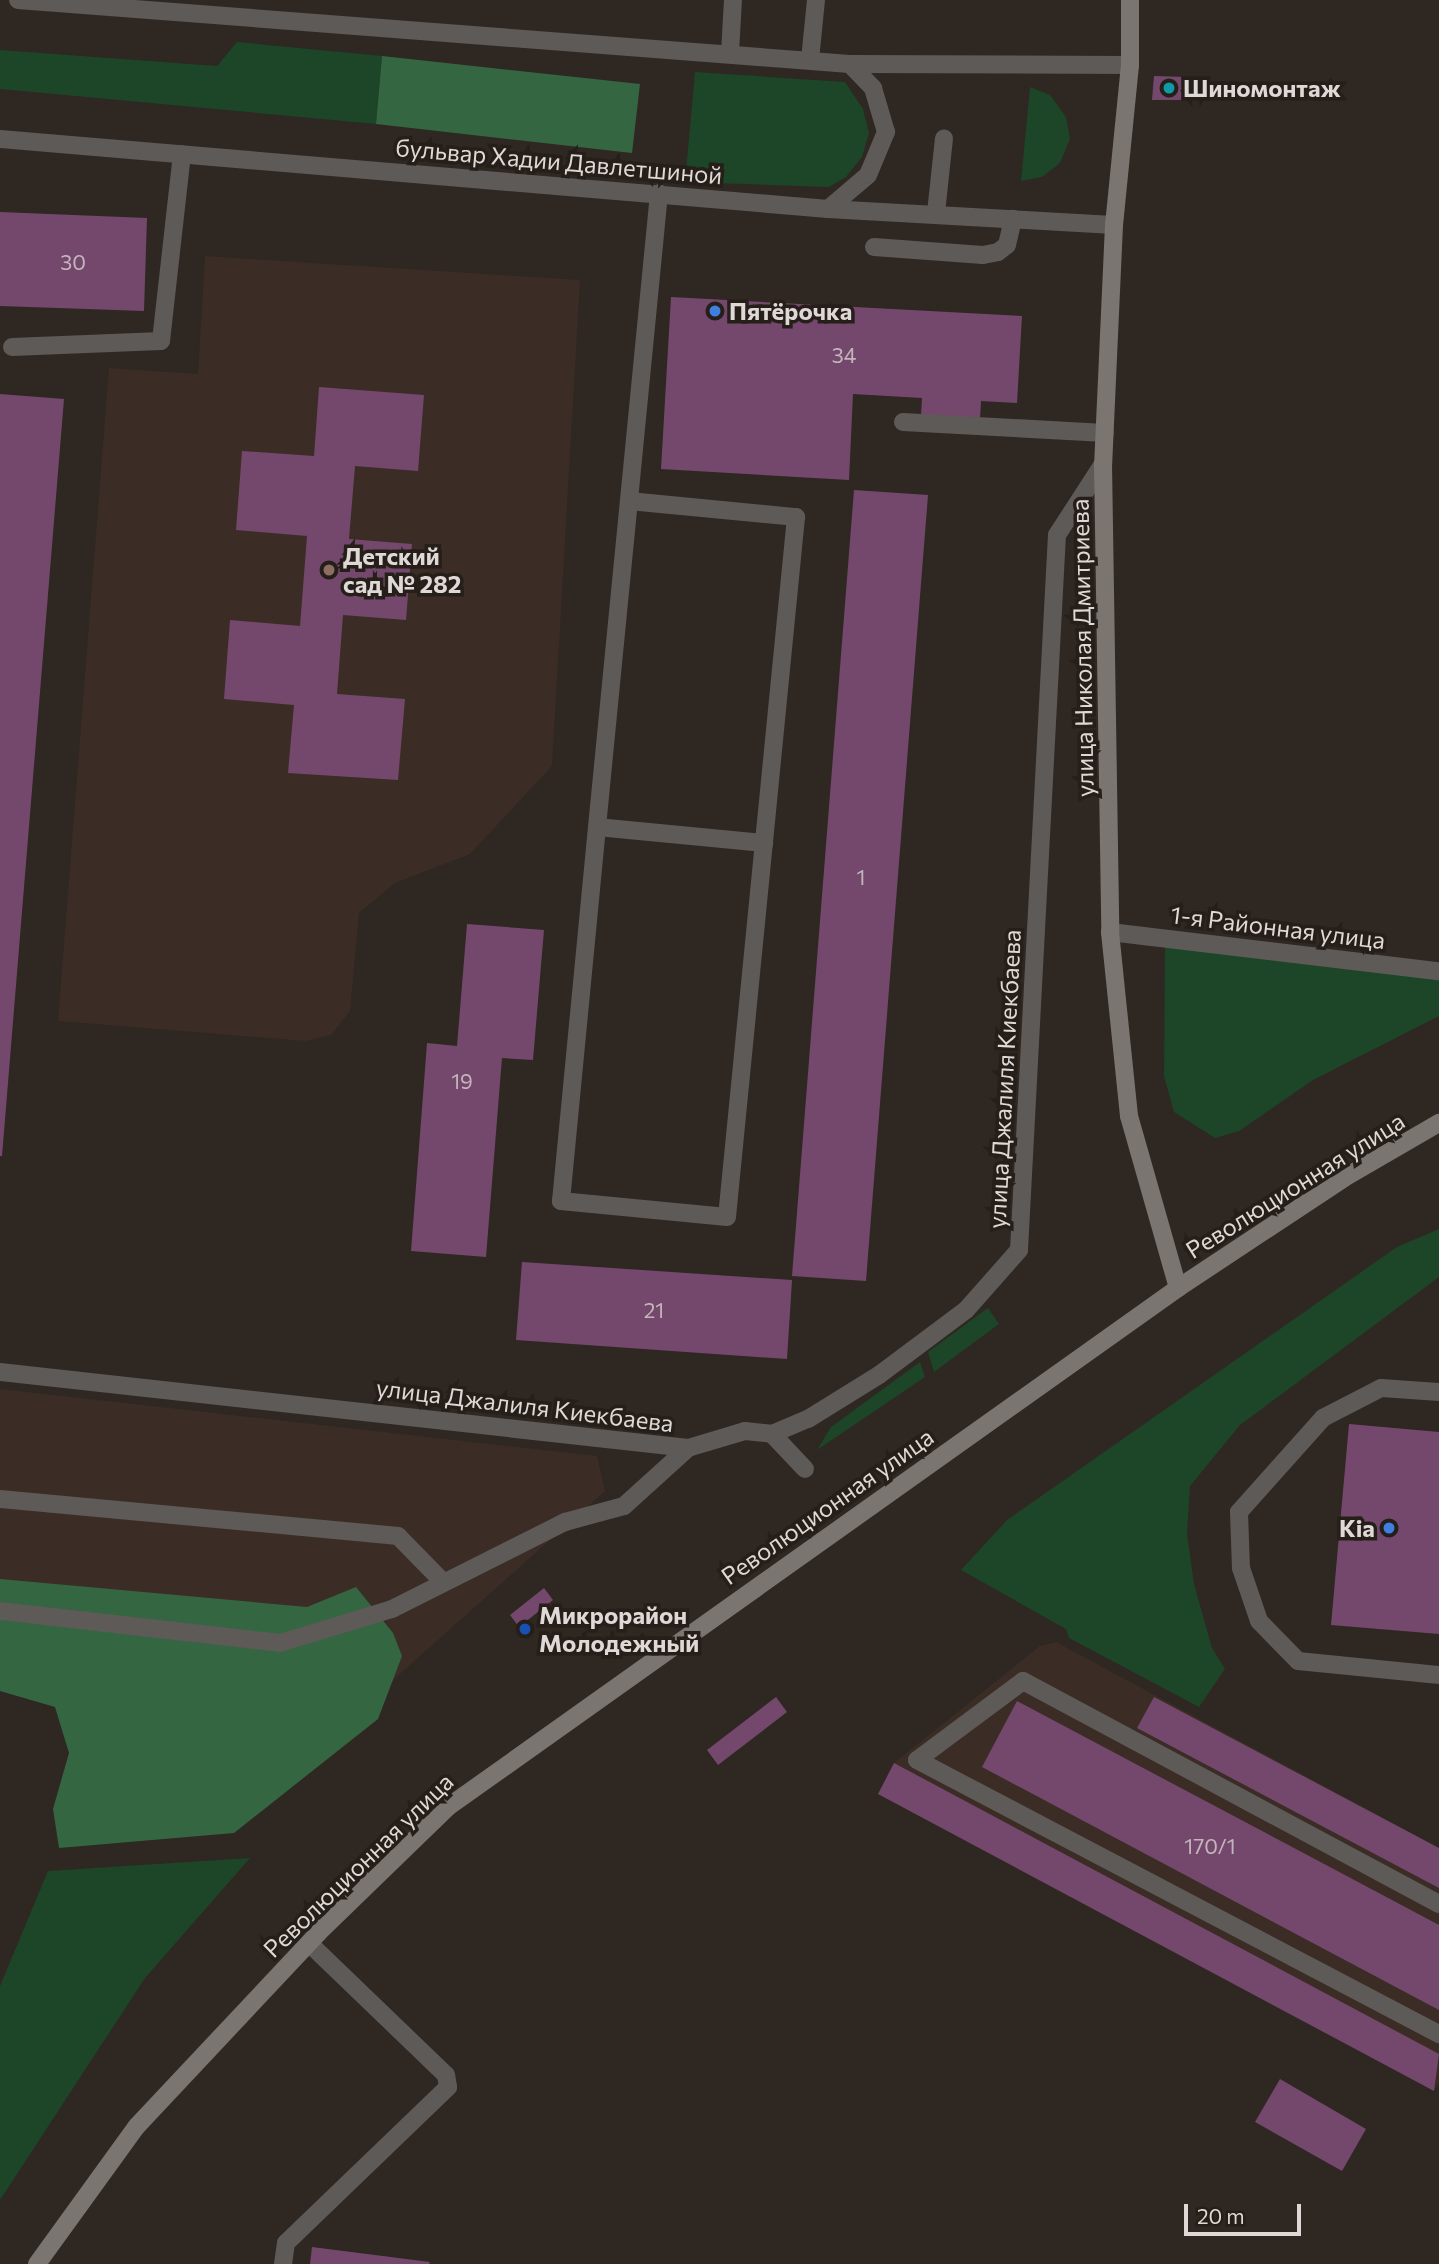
<!DOCTYPE html>
<meta charset="utf-8">
<style>
body{margin:0}
#map{position:relative;width:1439px;height:2264px;overflow:hidden;background:#2f2722;font-family:Commissioner,sans-serif}
div>[style]{position:absolute}
[style*='--x']{left:calc(var(--x)*1px);top:calc(var(--y)*1px);width:calc(var(--w)*1px);rotate:calc(var(--a)*1deg)}
.built>*{inset:0;background:#3b2d25}
.green>*{inset:0;background:#1d4528}
.forest>*{inset:0;background:#356642}
.building>*{inset:0;background:#74486d}
.lane>*{height:18px;margin:-9px;padding:0 9px;transform-origin:9px;border-radius:9px;background:#5d5a57}
.street>*{height:18px;margin:-9px;padding:0 9px;transform-origin:9px;border-radius:9px;background:#5d5a57}
.secondary>*{height:18px;margin:-9px;padding:0 9px;transform-origin:9px;border-radius:9px;background:#7a7570}
.dots>*{width:19px;height:19px;translate:-50% -50%;box-sizing:border-box;border:4px solid #251e19;border-radius:50%}
span{translate:-50% -50%;white-space:nowrap;text-align:center;line-height:1.15;-webkit-text-stroke:7px #251e19;paint-order:stroke}
.number-label{font-size:21px;color:#c4b5bc}
.number-label span{-webkit-text-stroke-width:0}
.poi-label{font-size:24px;color:#ded9d6;font-weight:700}
.left{translate:0 -50%;text-align:left}
.right{translate:-100% -50%;text-align:right}
.street-label{font-size:24px;color:#ded9d6}
.scale{position:absolute;left:1184px;top:2204px;width:117px;height:32px;box-sizing:border-box;border:4px solid #ded9d6;border-top:0;padding-left:9px;font-size:21px;line-height:24px;white-space:nowrap;color:#ded9d6;-webkit-text-stroke:5px #251e19;paint-order:stroke}
</style>
<div id="map">
<div class="built">
<i style="clip-path:polygon(205px 256px,580px 280px,552px 766px,470px 854px,395px 883px,359px 913px,350px 1011px,331px 1035px,305px 1041px,58px 1021px,109px 368px,198px 374px)"></i>
<i style="clip-path:polygon(0 1389px,597px 1456px,605px 1491px,383px 1689px,0 1661px)"></i>
<i style="clip-path:polygon(1056px 1642px,1439px 1848px,1439px 2083px,1434px 2091px,878px 1794px,894px 1763px,1040px 1646px)"></i>
</div>
<div class="green">
<i style="clip-path:polygon(237px 42px,382px 56px,376px 124px,0 89px,0 50px,217px 66px)"></i>
<i style="clip-path:polygon(695px 72px,845px 82px,863px 109px,869px 133px,862px 157px,846px 177px,829px 187px,685px 182px)"></i>
<i style="clip-path:polygon(1030px 87px,1050px 95px,1066px 117px,1070px 139px,1060px 163px,1042px 177px,1021px 181px)"></i>
<i style="clip-path:polygon(1165px 946px,1439px 978px,1439px 1016px,1313px 1080px,1239px 1131px,1215px 1138px,1174px 1112px,1164px 1076px)"></i>
<i style="clip-path:polygon(1439px 1229px,1439px 1277px,1240px 1425px,1190px 1486px,1187px 1534px,1194px 1584px,1212px 1648px,1225px 1669px,1199px 1707px,1069px 1638px,1066px 1629px,961px 1570px,1007px 1520px,1397px 1247px)"></i>
<i style="clip-path:polygon(988px 1308px,999px 1324px,934px 1372px,928px 1352px)"></i>
<i style="clip-path:polygon(920px 1362px,925px 1377px,817px 1450px,831px 1427px)"></i>
<i style="clip-path:polygon(250px 1858px,145px 1978px,0 2200px,0 1986px,48px 1871px)"></i>
</div>
<div class="forest">
<i style="clip-path:polygon(382px 56px,640px 84px,632px 153px,376px 124px)"></i>
<i style="clip-path:polygon(0 1579px,307px 1607px,356px 1587px,393px 1633px,402px 1656px,378px 1719px,234px 1833px,59px 1848px,53px 1809px,69px 1753px,55px 1707px,0 1691px)"></i>
</div>
<div class="building">
<i style="clip-path:polygon(1154px 76px,1185px 77px,1185px 100px,1152px 100px)"></i>
<i style="clip-path:polygon(0 212px,147px 218px,144px 311px,0 306px)"></i>
<i style="clip-path:polygon(671px 297px,1022px 316px,1017px 403px,981px 401px,980px 419px,921px 416px,922px 398px,853px 394px,849px 480px,661px 469px)"></i>
<i style="clip-path:polygon(319px 387px,424px 395px,418px 471px,355px 466px,349px 539px,412px 544px,406px 620px,343px 615px,337px 694px,405px 699px,398px 780px,288px 773px,294px 705px,224px 699px,230px 620px,300px 626px,307px 536px,236px 530px,242px 451px,314px 456px)"></i>
<i style="clip-path:polygon(0 394px,64px 399px,2px 1156px,0 1156px)"></i>
<i style="clip-path:polygon(854px 490px,928px 495px,866px 1281px,792px 1276px)"></i>
<i style="clip-path:polygon(467px 924px,544px 930px,533px 1060px,502px 1058px,486px 1257px,411px 1251px,427px 1043px,457px 1046px)"></i>
<i style="clip-path:polygon(522px 1262px,792px 1280px,787px 1359px,516px 1340px)"></i>
<i style="clip-path:polygon(1349px 1424px,1439px 1432px,1439px 1634px,1331px 1625px)"></i>
<i style="clip-path:polygon(544px 1588px,553px 1600px,519px 1627px,510px 1615px)"></i>
<i style="clip-path:polygon(776px 1697px,787px 1712px,718px 1765px,707px 1750px)"></i>
<i style="clip-path:polygon(1154px 1697px,1439px 1848px,1439px 1888px,1137px 1728px)"></i>
<i style="clip-path:polygon(1017px 1701px,1439px 1925px,1439px 2010px,982px 1767px)"></i>
<i style="clip-path:polygon(894px 1763px,1439px 2054px,1434px 2091px,878px 1794px)"></i>
<i style="clip-path:polygon(1280px 2079px,1366px 2129px,1342px 2171px,1255px 2122px)"></i>
<i style="clip-path:polygon(312px 2247px,430px 2262px,429px 2264px,310px 2264px)"></i>
</div>
<div class="lane">
<i style="--x:730;--y:53;--w:53;--a:-86.8"></i>
<i style="--x:810;--y:60;--w:60;--a:-84.3"></i>
<i style="--x:936;--y:213;--w:75;--a:-83.9"></i>
<i style="--x:874;--y:247;--w:109;--a:4.2"></i>
<i style="--x:983;--y:255;--w:15;--a:-11"></i>
<i style="--x:998;--y:252;--w:11;--a:-38"></i>
<i style="--x:1007;--y:245;--w:27;--a:-77"></i>
<i style="--x:12;--y:347;--w:149;--a:-2.3"></i>
<i style="--x:161;--y:341;--w:188;--a:-83.6"></i>
<i style="--x:903;--y:422;--w:202;--a:3.1"></i>
<i style="--x:629;--y:501;--w:168;--a:5.5"></i>
<i style="--x:796;--y:517;--w:703;--a:95.63"></i>
<i style="--x:727;--y:1217;--w:167;--a:-174.5"></i>
<i style="--x:561;--y:1201;--w:376;--a:-84.5"></i>
<i style="--x:597;--y:827;--w:585;--a:-84.41"></i>
<i style="--x:654;--y:245;--w:52;--a:-84.5"></i>
<i style="--x:597;--y:827;--w:168;--a:5.5"></i>
<i style="--x:1439;--y:1392;--w:58;--a:-176.1"></i>
<i style="--x:1381;--y:1388;--w:65;--a:152.7"></i>
<i style="--x:1323;--y:1418;--w:126;--a:131.8"></i>
<i style="--x:1239;--y:1512;--w:56;--a:88"></i>
<i style="--x:1241;--y:1568;--w:56;--a:71.2"></i>
<i style="--x:1259;--y:1621;--w:56;--a:45.7"></i>
<i style="--x:1298;--y:1661;--w:142;--a:5.7"></i>
<i style="--x:772;--y:1434;--w:48;--a:46.7"></i>
<i style="--x:0;--y:1499;--w:400;--a:5.3"></i>
<i style="--x:398;--y:1536;--w:63;--a:45.6"></i>
<i style="--x:0;--y:1611;--w:282;--a:6.5"></i>
<i style="--x:280;--y:1643;--w:117;--a:-16.9"></i>
<i style="--x:392;--y:1609;--w:194;--a:-26.7"></i>
<i style="--x:565;--y:1522;--w:61;--a:-15.2"></i>
<i style="--x:624;--y:1506;--w:86;--a:-42.2"></i>
<i style="--x:1439;--y:1904;--w:472;--a:-151.8"></i>
<i style="--x:1023;--y:1681;--w:132;--a:143.3"></i>
<i style="--x:917;--y:1760;--w:590;--a:27.7"></i>
<i style="--x:283;--y:2264;--w:21;--a:-82"></i>
<i style="--x:286;--y:2243;--w:225;--a:-43.9"></i>
<i style="--x:448;--y:2087;--w:12;--a:-99"></i>
<i style="--x:446;--y:2075;--w:190;--a:-136.1"></i>
</div>
<div class="street">
<i style="--x:18;--y:0;--w:834;--a:4.4"></i>
<i style="--x:850;--y:64;--w:280;--a:0.2"></i>
<i style="--x:0;--y:139;--w:831;--a:4.83"></i>
<i style="--x:828;--y:209;--w:286;--a:3.2"></i>
<i style="--x:828;--y:209;--w:52;--a:-40.4"></i>
<i style="--x:868;--y:175;--w:47;--a:-67.3"></i>
<i style="--x:886;--y:132;--w:46;--a:-106.5"></i>
<i style="--x:873;--y:88;--w:33;--a:-134"></i>
<i style="--x:1110;--y:932;--w:331;--a:6.8"></i>
<i style="--x:0;--y:1372;--w:692;--a:6.3"></i>
<i style="--x:688;--y:1448;--w:59;--a:-16.6"></i>
<i style="--x:745;--y:1431;--w:27;--a:6"></i>
<i style="--x:772;--y:1434;--w:39;--a:-23"></i>
<i style="--x:808;--y:1419;--w:84;--a:-31.8"></i>
<i style="--x:879;--y:1375;--w:109;--a:-36.8"></i>
<i style="--x:966;--y:1310;--w:80;--a:-48.5"></i>
<i style="--x:1019;--y:1250;--w:716;--a:-86.96"></i>
<i style="--x:1057;--y:535;--w:85;--a:-57.1"></i>
</div>
<div class="secondary">
<i style="--x:1130;--y:0;--w:65;--a:90"></i>
<i style="--x:1130;--y:65;--w:161;--a:95.7"></i>
<i style="--x:1114;--y:225;--w:239;--a:92.6"></i>
<i style="--x:1103;--y:464;--w:468;--a:89.1"></i>
<i style="--x:1110;--y:932;--w:185;--a:84.1"></i>
<i style="--x:1129;--y:1116;--w:179;--a:74.1"></i>
<i style="--x:37;--y:2264;--w:170;--a:-54.1"></i>
<i style="--x:137;--y:2126;--w:265;--a:-46.8"></i>
<i style="--x:318;--y:1933;--w:181;--a:-44.1"></i>
<i style="--x:448;--y:1807;--w:896;--a:-35.41"></i>
<i style="--x:1178;--y:1288;--w:199;--a:-33.5"></i>
<i style="--x:1344;--y:1178;--w:110;--a:-30.1"></i>
</div>
<div class="dots">
<i style="left:1169px;top:88px;background:#0f9aa8"></i>
<i style="left:715px;top:311px;background:#3f7fe0"></i>
<i style="left:329px;top:570px;background:#8d6e63"></i>
<i style="left:1389px;top:1528px;background:#3f7fe0"></i>
<i style="left:525px;top:1629px;background:#1a4fb4"></i>
</div>
<div class="number-label">
<span style="left:73px;top:262px">30</span>
<span style="left:844px;top:355px">34</span>
<span style="left:861px;top:877px">1</span>
<span style="left:462px;top:1081px">19</span>
<span style="left:654px;top:1310px">21</span>
<span style="left:1210px;top:1846px">170/1</span>
</div>
<div class="poi-label">
<span class="left" style="left:1183px;top:88px">Шиномонтаж</span>
<span class="left" style="left:729px;top:311px">Пятёрочка</span>
<span class="left" style="left:343px;top:570px">Детский<br>сад № 282</span>
<span class="right" style="left:1375px;top:1528px">Kia</span>
<span class="left" style="left:539px;top:1629px">Микрорайон<br>Молодежный</span>
</div>
<div class="street-label">
<span style="left:559px;top:161px;rotate:5deg">бульвар Хадии Давлетшиной</span>
<span style="left:1082px;top:648px;rotate:-91deg">улица Николая Дмитриева</span>
<span style="left:1278px;top:927px;rotate:7deg">1-я Районная улица</span>
<span style="left:1004px;top:1079px;rotate:-87deg">улица Джалиля Киекбаева</span>
<span style="left:1295px;top:1185px;rotate:-32deg">Революционная улица</span>
<span style="left:525px;top:1405px;rotate:7deg">улица Джалиля Киекбаева</span>
<span style="left:827px;top:1506px;rotate:-35deg">Революционная улица</span>
<span style="left:358px;top:1865px;rotate:-44deg">Революционная улица</span>
</div>
<div class="scale">20 m</div>
</div>
